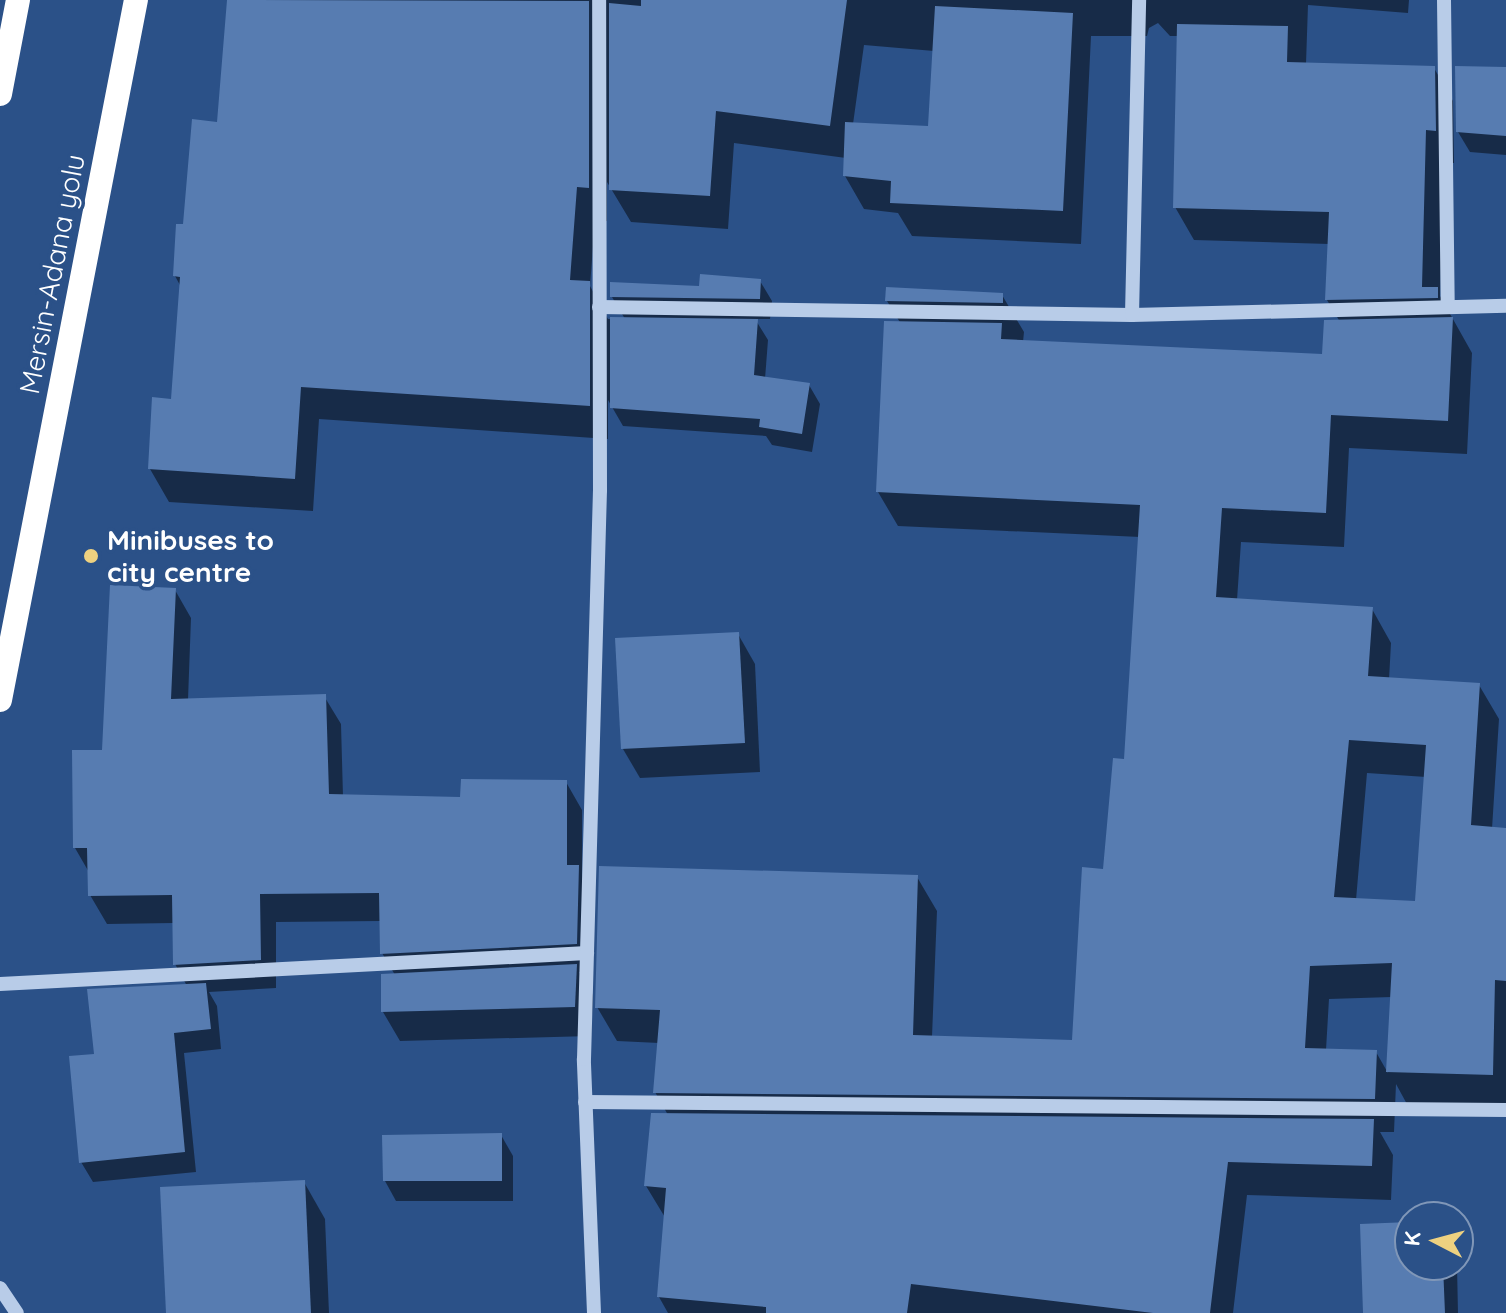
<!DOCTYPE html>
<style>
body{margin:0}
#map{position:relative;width:1506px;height:1313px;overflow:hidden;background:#2b5188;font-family:Quicksand,sans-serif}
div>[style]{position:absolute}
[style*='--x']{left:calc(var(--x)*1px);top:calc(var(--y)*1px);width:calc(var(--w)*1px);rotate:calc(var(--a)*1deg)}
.shadow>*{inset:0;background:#0007}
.building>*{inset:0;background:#577cb1}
.minor>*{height:14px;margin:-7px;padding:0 7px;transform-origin:7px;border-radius:7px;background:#b8cce8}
.highway>*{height:24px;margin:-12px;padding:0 12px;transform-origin:12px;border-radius:12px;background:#fff}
.dots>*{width:22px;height:22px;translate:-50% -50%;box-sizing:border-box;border:4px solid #2b5188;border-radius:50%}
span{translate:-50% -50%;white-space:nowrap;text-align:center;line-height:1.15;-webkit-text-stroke:7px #2b5188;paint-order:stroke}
.street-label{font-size:28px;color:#fff}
.poi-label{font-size:28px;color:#fff;font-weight:700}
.left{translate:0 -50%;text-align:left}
.north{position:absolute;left:1394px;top:1201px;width:80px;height:80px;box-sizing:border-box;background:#2b5188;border:2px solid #8097b8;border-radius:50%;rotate:276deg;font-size:22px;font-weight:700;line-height:32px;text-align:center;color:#fff}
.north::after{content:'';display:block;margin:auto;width:28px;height:36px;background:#eed180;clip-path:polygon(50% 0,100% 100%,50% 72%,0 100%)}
</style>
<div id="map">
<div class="shadow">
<i style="clip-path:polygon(evenodd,229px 0,1409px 0,1408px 13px,1308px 5px,1306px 64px,1434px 68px,1453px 101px,1454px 163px,1444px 163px,1440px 296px,1472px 353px,1467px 454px,1349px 448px,1344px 547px,1241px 542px,1237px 600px,1372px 609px,1391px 643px,1389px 680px,1479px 685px,1499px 719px,1492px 829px,1506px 830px,1506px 1109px,1408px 1106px,1396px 1084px,1394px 1132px,1380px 1132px,1393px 1155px,1391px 1200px,1247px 1195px,1233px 1313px,668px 1313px,659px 1297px,666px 1219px,646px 1186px,668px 1115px,655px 1092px,659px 1043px,617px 1041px,597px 1007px,917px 877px,937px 911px,932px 1037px,1074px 1042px,1126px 761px,1140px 537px,898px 526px,878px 492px,901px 324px,887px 301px,1002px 295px,1024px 332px,1023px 342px,1324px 356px,1340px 322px,1327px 300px,1329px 244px,1194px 240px,1175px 207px,1179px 36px,1170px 36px,1158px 23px,1149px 28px,1147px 36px,1091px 36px,1081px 244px,912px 236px,898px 213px,864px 209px,845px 176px,846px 158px,734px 143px,728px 229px,631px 222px,607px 182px,607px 221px,595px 220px,590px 286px,608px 319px,625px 319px,612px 297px,760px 281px,772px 301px,770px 319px,755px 319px,768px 340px,765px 379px,809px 385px,820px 404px,812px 452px,772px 445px,766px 436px,623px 426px,608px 400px,608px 439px,319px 419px,313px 511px,169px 502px,150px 469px,173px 401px,181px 287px,175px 276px,184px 227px,218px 124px,229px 0,864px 45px,934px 51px,930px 128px,853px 124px,864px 45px,229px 0,1367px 773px,1426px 777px,1417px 904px,1356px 900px,1367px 773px,229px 0,1392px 997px,1388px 1073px,1376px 1052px,1326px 1050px,1329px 999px,1392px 997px)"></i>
<i style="clip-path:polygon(1506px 71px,1506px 155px,1470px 152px,1458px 132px)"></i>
<i style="clip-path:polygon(175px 590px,191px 618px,188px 700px,324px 696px,341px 724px,343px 796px,462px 799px,566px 782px,582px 810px,582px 874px,593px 972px,579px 972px,593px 995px,591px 1036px,400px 1041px,383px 1012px,395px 975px,382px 953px,381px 921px,276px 922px,276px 988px,209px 992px,217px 1006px,221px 1049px,184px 1053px,196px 1172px,93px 1182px,81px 1162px,96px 1055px,187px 986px,175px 964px,174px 923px,107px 924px,90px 895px,90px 874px,75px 848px,104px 752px)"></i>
<i style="clip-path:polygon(738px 634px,755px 664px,760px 772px,640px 778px,623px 749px)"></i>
<i style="clip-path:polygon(501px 1135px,513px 1156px,513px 1201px,396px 1201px,385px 1181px)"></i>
<i style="clip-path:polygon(304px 1182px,325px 1219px,329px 1313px,168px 1313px)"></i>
<i style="clip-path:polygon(1410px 1224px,1410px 1265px,1457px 1265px,1458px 1313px,1365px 1313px)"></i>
</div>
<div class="building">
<i style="clip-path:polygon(227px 0,589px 1px,589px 188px,577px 187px,570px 280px,590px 281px,590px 406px,301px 387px,295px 479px,148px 469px,152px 397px,171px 399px,180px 277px,173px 276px,176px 224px,183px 224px,192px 119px,217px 122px)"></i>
<i style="clip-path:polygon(641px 0,847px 0,830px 126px,716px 111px,710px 196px,609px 190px,609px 3px,641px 6px)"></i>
<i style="clip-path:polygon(935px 6px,1073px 13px,1063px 211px,890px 203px,891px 181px,843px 176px,845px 122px,928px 126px)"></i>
<i style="clip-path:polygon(1177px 24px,1288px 26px,1287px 62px,1435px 66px,1436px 131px,1426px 130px,1422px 287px,1438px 287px,1438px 298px,1325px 300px,1329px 212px,1173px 208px)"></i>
<i style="clip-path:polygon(1455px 66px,1506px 67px,1506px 136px,1456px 132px)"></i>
<i style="clip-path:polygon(700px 274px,761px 279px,760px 299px,610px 297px,610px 282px,699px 286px)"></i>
<i style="clip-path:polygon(886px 287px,1003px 293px,1003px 303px,885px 301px)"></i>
<i style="clip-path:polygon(610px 317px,758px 319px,754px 375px,810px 383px,802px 434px,759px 427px,760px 419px,610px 408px)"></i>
<i style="clip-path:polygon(evenodd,1453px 317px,1448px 421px,1331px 415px,1326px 513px,1222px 508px,1216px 597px,1373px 607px,1368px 676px,1480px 683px,1471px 825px,1506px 828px,1506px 981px,1495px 980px,1493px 1075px,1386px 1072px,1392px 963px,1310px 966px,1305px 1048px,1377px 1050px,1375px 1099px,653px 1093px,660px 1010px,595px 1008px,599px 866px,918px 875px,913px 1035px,1072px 1040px,1082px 867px,1103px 869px,1113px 758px,1124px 759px,1140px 505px,876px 492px,884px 321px,1002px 323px,1001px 339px,1322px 354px,1324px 320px,1453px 317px,1349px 740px,1426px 745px,1415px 901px,1334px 897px,1349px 740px)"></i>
<i style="clip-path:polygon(110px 585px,176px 588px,171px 699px,326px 694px,329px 794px,460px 797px,461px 779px,567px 780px,567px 865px,579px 865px,577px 944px,380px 954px,379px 893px,260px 894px,261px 960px,173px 965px,172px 895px,88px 896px,87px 848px,73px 848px,72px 750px,102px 750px)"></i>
<i style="clip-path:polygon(739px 632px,745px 743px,621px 749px,615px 638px)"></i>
<i style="clip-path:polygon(577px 964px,575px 1007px,381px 1012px,381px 974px)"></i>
<i style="clip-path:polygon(206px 983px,211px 1029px,174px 1033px,185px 1152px,79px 1163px,69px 1056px,94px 1054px,87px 989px)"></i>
<i style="clip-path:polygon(651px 1113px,1374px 1119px,1372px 1166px,1228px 1162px,1210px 1313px,1153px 1313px,911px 1284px,907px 1313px,766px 1313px,766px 1307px,657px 1297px,666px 1188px,644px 1186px)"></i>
<i style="clip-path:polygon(502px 1133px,502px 1181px,383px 1181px,382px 1135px)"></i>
<i style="clip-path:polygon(305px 1180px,311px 1313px,166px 1313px,160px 1187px)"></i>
<i style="clip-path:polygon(1410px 1222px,1410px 1265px,1443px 1265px,1445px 1313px,1363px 1313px,1360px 1224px)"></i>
</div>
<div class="minor">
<i style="--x:1444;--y:0;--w:307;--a:89.3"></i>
<i style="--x:599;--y:307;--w:533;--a:0.86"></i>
<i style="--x:1132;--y:315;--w:374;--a:-1.4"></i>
<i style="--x:1132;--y:315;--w:315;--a:-88.7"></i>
<i style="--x:0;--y:984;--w:588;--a:-3.02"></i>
<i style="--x:585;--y:1102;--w:921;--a:0.5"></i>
<i style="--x:0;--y:1288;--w:30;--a:56"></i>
<i style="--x:594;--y:1313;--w:254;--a:-92.3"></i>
<i style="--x:584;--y:1059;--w:569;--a:-88.39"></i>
<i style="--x:600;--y:490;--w:490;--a:-90.1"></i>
</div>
<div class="highway">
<i style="--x:0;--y:94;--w:96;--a:-79.2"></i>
<i style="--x:0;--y:700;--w:713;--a:-79.01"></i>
</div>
<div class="dots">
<i style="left:91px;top:556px;background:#eed180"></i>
</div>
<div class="street-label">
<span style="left:52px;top:274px;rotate:-79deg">Mersin-Adana yolu</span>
</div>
<div class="poi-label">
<span class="left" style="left:107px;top:556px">Minibuses to<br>city centre</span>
</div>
<div class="north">K</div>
</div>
